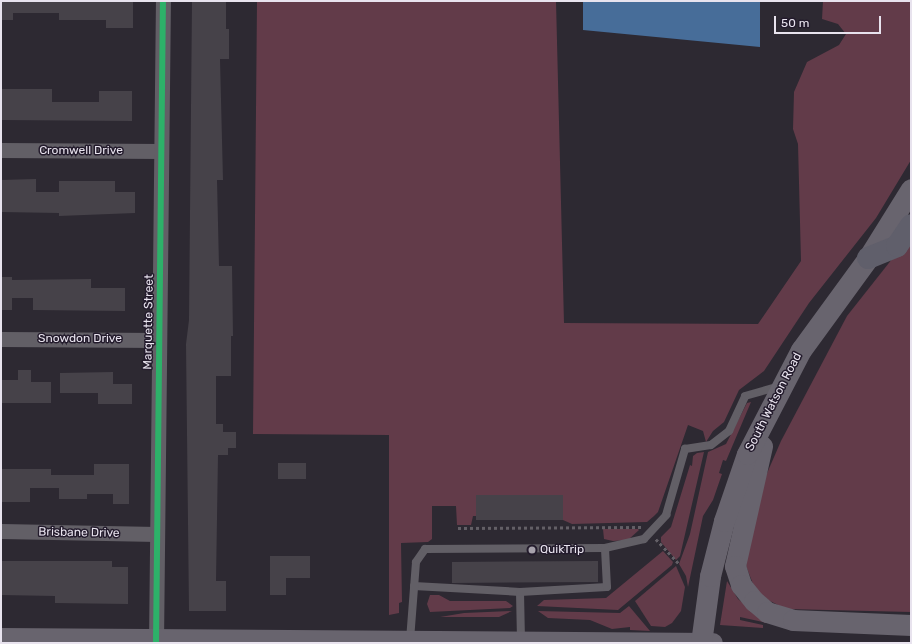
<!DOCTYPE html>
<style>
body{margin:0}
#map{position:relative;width:912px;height:644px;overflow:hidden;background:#2d2932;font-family:Rubik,sans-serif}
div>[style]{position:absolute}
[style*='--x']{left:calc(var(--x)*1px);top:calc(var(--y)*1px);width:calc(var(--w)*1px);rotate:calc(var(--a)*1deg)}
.green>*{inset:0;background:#623b49}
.water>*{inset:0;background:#476d99}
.building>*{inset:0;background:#464249}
.path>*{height:2.5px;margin-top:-1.25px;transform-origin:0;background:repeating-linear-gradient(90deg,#635f66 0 3px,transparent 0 6px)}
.lane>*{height:8px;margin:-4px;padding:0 4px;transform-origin:4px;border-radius:4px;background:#625f66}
.street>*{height:15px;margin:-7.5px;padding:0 7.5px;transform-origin:7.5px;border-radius:7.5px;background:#625f66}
.secondary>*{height:21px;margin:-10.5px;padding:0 10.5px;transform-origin:10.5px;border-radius:10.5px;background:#68646e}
.highway>*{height:22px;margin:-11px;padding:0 11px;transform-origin:11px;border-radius:11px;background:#605f6b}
.cycleway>*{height:6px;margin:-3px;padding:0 3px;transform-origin:3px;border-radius:3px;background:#2db169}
.dots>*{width:11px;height:11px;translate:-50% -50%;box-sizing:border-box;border:2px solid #231b2c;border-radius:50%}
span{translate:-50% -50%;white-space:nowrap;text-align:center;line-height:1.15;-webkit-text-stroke:3px #231b2c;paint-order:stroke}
.street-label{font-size:12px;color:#e8e3ee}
.poi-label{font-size:12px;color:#e8e3ee}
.left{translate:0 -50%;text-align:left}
.frame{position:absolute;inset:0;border:2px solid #e8e3ee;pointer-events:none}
.scale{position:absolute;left:774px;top:16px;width:107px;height:18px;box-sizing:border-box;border:2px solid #e8e3ee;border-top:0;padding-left:5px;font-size:12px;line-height:14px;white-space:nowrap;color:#e8e3ee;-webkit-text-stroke:3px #231b2c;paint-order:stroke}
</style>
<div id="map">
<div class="green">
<i style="clip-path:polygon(257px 1px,556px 1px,564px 323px,758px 324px,801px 261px,798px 144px,793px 129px,794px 92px,807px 62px,839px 45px,846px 34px,838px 24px,822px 19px,823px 1px,911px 1px,911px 160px,876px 218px,809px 303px,764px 371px,739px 390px,724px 422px,713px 431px,706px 442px,703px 431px,688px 425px,658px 512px,654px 516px,647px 522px,572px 524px,563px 520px,562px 495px,476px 495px,476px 516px,473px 516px,471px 525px,457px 525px,456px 506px,432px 506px,432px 539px,428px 542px,401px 543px,402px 602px,399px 603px,399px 613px,389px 615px,389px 435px,253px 434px)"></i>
<i style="clip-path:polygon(911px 235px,911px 612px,786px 609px,766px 599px,755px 589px,746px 566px,755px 501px,781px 441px,847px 316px)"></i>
<i style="clip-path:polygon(751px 402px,726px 461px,723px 460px,719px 473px,722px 474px,713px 500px,703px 516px,688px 587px,686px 576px,679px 564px,690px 534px,708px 452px,726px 444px,747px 403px)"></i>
<i style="clip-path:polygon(704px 452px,680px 556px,676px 560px,661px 542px,661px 537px,671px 527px,690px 465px,692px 466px,693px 456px,697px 453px)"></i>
<i style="clip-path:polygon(603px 529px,638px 529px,639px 530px,628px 540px,613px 541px,604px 539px)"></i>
<i style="clip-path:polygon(663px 551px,673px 562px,672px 565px,618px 610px,537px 606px,544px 600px,606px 598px)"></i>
<i style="clip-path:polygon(676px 566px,685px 587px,681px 611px,672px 623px,665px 627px,651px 626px,635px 601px)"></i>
<i style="clip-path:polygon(727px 581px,738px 599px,767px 623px,740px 617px,740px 620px,763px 625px,763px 628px,720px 625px)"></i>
<i style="clip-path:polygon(430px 595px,439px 595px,450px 601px,506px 601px,513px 606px,510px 608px,430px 612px,427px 604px)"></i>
<i style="clip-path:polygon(629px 606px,650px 631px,630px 630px,630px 627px,612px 629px,590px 620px,548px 618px,538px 611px,620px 613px)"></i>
<i style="clip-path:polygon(512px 611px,499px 617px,440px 617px,464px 613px)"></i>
</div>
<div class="water">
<i style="clip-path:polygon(583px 1px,760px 1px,760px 47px,583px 30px)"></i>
</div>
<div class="building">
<i style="clip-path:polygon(1px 1px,133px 1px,133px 28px,106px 28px,106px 20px,59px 20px,59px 13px,13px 13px,13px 20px,1px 20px)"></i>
<i style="clip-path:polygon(192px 1px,226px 1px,226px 29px,229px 29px,229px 59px,220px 59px,223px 180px,217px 180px,219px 266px,232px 266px,233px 336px,231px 336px,231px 376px,216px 376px,216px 424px,223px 424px,223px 432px,236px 432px,236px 448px,228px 448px,228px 455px,218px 455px,216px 581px,226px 581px,226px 611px,189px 611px,186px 344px,189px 320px)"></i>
<i style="clip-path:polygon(1px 89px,52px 89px,52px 102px,99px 102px,99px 91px,132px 91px,132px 121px,1px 120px)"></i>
<i style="clip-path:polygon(36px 179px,36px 192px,59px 192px,59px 181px,115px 181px,115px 192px,135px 192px,135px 213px,59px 216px,59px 213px,1px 212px,1px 180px)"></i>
<i style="clip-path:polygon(1px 277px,12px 277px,12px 280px,91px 279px,91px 288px,125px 288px,125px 311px,33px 310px,33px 298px,12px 298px,12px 310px,1px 310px)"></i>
<i style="clip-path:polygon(18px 370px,31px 370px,31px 382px,51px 382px,51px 403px,1px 403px,1px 380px,18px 380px)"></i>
<i style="clip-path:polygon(113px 372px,113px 384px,132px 384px,132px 404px,98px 404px,98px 393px,60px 393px,60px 373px)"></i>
<i style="clip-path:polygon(278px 463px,306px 463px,306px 479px,278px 479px)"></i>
<i style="clip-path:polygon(94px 464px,129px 464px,129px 504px,113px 504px,113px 494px,87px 494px,87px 499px,59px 499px,59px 488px,30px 488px,30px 502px,1px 502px,1px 469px,51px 469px,51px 475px,94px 475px)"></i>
<i style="clip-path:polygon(476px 495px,563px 495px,563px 520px,476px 520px)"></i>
<i style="clip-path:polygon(270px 556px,310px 556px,310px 578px,286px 578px,286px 595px,270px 595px)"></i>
<i style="clip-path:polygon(1px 561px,112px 561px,112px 567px,128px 567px,128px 604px,55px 603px,55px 596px,1px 595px)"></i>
<i style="clip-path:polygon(598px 561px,598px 582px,452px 583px,452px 562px)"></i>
</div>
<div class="path">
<i style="--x:458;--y:528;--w:183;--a:-0.3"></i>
<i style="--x:656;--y:539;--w:33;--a:47"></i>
</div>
<div class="lane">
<i style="--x:414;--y:586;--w:106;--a:3.2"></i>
<i style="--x:410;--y:640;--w:78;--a:-85.6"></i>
<i style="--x:416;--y:562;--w:16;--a:-55"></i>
<i style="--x:425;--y:549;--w:180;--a:-0.3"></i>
<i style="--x:605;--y:548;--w:40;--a:-13"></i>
<i style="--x:644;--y:539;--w:33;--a:-47"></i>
<i style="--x:666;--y:515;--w:69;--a:-73.9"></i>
<i style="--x:685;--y:449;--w:26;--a:-9"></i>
<i style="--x:711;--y:445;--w:23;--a:-38"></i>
<i style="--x:729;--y:431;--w:38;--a:-65"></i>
<i style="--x:745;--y:396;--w:35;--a:-16"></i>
<i style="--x:521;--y:640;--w:48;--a:-91.2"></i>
<i style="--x:520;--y:592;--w:87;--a:-3.3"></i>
<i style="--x:607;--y:587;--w:39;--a:-93"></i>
</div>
<div class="street">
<i style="--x:1;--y:150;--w:160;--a:0.4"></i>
<i style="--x:1;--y:339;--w:158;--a:0.4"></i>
<i style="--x:1;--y:531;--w:156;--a:1.1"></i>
<i style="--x:156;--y:643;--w:642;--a:-89.38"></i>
</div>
<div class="secondary">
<i style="--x:762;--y:446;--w:123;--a:102.7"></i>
<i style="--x:735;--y:566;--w:20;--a:72"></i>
<i style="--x:741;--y:585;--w:21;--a:51"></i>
<i style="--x:754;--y:601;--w:17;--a:40"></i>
<i style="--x:767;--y:612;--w:27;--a:17"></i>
<i style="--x:793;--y:620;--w:118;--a:2.4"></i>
<i style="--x:1;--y:638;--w:711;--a:0.4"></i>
<i style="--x:701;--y:643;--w:68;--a:-82.3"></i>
<i style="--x:710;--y:576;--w:57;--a:-75.7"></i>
<i style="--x:724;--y:521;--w:71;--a:-71.1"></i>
<i style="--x:747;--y:454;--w:117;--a:-62.6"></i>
<i style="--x:801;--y:350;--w:114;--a:-53.9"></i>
<i style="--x:868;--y:258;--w:81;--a:-58.1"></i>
</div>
<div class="highway">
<i style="--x:868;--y:258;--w:31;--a:-22"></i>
<i style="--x:897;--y:246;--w:25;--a:-56"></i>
</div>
<div class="cycleway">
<i style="--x:156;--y:643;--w:642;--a:-89.38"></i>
</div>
<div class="dots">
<i style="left:532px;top:550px;background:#a7a2ac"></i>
</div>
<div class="street-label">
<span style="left:81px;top:151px">Cromwell Drive</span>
<span style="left:149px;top:322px;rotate:-89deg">Marquette Street</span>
<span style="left:80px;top:339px">Snowdon Drive</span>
<span style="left:774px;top:402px;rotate:-63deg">South Watson Road</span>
<span style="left:79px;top:533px;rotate:1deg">Brisbane Drive</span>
</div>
<div class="poi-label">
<span class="left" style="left:540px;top:550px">QuikTrip</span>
</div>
<div class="frame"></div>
<div class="scale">50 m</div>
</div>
